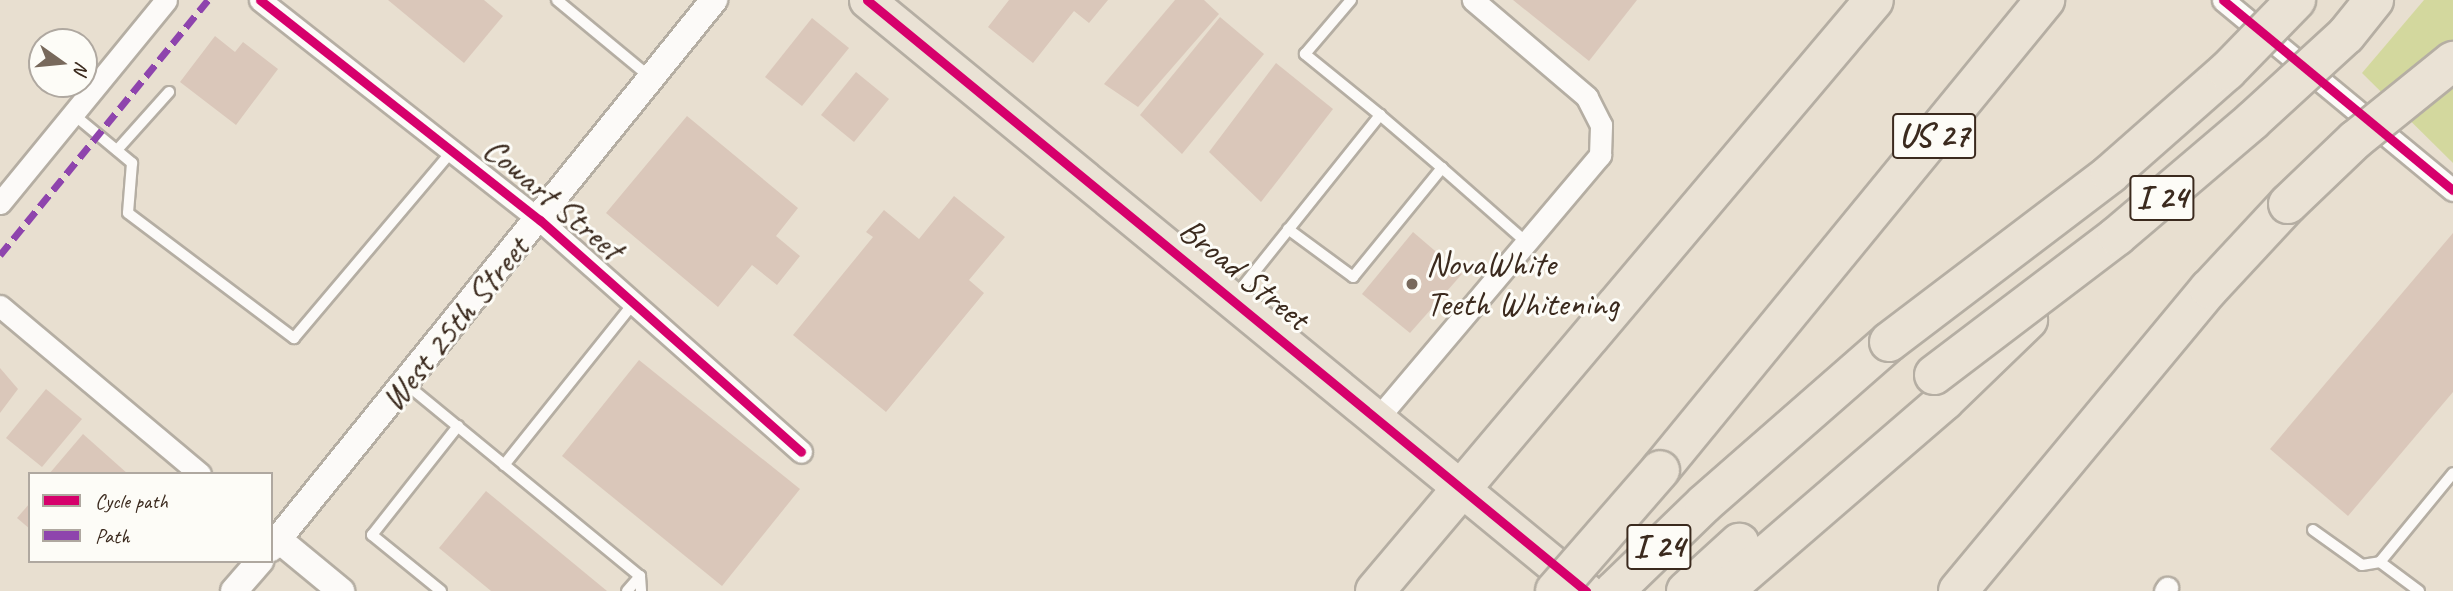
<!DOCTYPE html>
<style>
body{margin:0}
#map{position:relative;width:2453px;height:591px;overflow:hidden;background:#e8dfd0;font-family:Caveat,sans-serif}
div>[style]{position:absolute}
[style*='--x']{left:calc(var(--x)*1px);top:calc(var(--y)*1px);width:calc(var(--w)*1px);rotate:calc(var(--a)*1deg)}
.green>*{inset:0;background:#d3d89e}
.building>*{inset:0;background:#dac7ba}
.roads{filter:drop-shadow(2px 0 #b5aea3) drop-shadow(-2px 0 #b5aea3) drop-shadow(0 2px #b5aea3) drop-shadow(0 -2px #b5aea3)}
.service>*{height:10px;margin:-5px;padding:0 5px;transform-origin:5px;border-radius:5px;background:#fcfaf8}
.minor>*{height:21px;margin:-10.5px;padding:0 10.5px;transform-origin:10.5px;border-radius:10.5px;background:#fcfaf8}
.tertiary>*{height:26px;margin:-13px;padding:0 13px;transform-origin:13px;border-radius:13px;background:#fcfaf8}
.primary>*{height:35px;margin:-17.5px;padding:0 17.5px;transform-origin:17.5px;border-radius:17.5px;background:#eae2d5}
.motorway>*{height:38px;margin:-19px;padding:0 19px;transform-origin:19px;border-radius:19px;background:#eae2d5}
.bridges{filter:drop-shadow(2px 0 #b5aea3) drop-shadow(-2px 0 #b5aea3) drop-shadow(0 2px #b5aea3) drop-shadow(0 -2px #b5aea3)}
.motorway-bridge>*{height:38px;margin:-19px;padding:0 19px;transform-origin:19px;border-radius:19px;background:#eae2d5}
.quiet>*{height:7px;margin-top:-3.5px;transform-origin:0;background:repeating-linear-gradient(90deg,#8e44ad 0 14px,transparent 0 21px)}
.cycleway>*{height:9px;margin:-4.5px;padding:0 4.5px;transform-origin:4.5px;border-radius:4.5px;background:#d6006c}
.dots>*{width:19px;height:19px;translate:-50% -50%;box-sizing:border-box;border:4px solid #fdfcf7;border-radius:50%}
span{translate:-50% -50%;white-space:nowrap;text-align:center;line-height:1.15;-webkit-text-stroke:6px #fdfcf7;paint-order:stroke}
.shield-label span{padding:2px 5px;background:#fdfcf7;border:2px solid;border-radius:5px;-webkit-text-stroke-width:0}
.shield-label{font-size:33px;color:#3b2a1e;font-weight:700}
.street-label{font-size:35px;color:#3b2a1e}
.poi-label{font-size:35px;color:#3b2a1e}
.left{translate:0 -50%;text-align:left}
.legend{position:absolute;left:28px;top:472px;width:245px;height:91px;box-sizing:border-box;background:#fdfcf7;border:2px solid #afa8a0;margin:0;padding:9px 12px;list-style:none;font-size:21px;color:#3b2a1e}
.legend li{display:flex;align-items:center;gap:14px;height:35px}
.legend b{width:35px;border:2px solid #afa8a0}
.north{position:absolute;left:28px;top:28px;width:70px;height:70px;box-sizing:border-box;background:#fdfcf7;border:2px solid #afa8a0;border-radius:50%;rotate:105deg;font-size:19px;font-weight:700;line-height:28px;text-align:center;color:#3b2a1e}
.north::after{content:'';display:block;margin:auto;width:24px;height:32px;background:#78695c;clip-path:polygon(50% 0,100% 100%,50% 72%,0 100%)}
</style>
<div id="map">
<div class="green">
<i style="clip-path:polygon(2424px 0,2453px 0,2453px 163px,2362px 73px)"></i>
</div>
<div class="building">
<i style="clip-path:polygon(388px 0,484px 0,503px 16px,464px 63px)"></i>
<i style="clip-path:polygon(1009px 0,1108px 0,1089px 23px,1074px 11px,1033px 63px,988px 27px)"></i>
<i style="clip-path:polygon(1175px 0,1204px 0,1219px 14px,1138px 107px,1104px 84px)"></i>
<i style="clip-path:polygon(1513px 0,1637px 0,1589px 61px)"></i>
<i style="clip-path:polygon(1220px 17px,1264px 54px,1182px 154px,1140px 115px)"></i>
<i style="clip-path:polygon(812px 18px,849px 48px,802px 106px,765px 77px)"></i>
<i style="clip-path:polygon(215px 36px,235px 52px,243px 42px,278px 69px,236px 125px,180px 82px)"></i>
<i style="clip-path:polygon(1276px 63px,1333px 109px,1261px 202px,1209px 152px)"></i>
<i style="clip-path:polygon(856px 72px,889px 99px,854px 142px,821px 115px)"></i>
<i style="clip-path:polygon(687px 116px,798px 208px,776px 236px,800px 256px,777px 285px,752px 265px,718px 307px,606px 213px)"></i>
<i style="clip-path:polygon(954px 196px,1005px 237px,969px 280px,984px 293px,886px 412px,793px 335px,873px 237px,866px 232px,884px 210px,919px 239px)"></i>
<i style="clip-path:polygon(1413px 232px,1462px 274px,1410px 333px,1362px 294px)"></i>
<i style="clip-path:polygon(2453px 233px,2453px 392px,2348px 516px,2270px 449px)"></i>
<i style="clip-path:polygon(639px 360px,800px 489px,722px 586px,562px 456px)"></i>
<i style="clip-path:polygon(0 368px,18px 389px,0 413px)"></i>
<i style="clip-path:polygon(46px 389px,82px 419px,42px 467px,6px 438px)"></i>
<i style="clip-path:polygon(83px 434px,128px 474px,49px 474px)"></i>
<i style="clip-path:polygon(486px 491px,607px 591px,491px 591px,439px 548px)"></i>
<i style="clip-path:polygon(30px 503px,30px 529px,17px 518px)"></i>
</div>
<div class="roads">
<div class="service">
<i style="--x:557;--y:0;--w:121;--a:39.6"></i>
<i style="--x:73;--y:114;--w:77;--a:39.7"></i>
<i style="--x:132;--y:163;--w:50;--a:94.6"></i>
<i style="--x:128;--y:213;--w:208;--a:37"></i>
<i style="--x:294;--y:338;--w:245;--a:-49.8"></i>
<i style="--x:117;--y:150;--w:78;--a:-48.1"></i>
<i style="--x:1442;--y:168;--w:112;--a:41.4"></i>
<i style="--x:1288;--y:229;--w:81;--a:36.4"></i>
<i style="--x:1353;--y:277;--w:141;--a:-50.8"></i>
<i style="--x:1442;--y:168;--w:82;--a:-139.5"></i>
<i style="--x:1236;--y:295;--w:231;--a:-51.3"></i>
<i style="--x:1380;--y:115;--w:97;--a:-140.9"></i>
<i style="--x:1305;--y:54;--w:71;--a:-49.6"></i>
<i style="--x:406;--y:384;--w:303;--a:39.4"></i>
<i style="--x:640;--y:576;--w:15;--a:86"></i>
<i style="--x:504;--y:465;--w:208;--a:-51.3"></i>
<i style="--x:2313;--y:530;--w:60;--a:35.5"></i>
<i style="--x:2362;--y:565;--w:18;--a:-9"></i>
<i style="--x:441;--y:591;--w:89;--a:-140.9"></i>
<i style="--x:372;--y:535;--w:139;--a:-51.7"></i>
<i style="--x:627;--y:591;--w:20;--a:-49"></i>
<i style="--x:2419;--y:591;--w:49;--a:-143.4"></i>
<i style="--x:2380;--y:562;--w:115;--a:-50.6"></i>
</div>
<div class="minor">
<i style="--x:260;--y:0;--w:356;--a:38.2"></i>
<i style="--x:540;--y:220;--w:349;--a:41.6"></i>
<i style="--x:2223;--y:0;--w:298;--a:39.6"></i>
<i style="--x:0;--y:203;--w:262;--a:-50.7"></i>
<i style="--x:0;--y:306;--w:261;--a:40"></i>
<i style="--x:1377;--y:419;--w:346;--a:-49.8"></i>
<i style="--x:1600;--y:155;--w:30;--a:-88"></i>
<i style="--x:1601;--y:125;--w:31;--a:-117"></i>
<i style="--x:1587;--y:97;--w:150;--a:-139.6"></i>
<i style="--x:2165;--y:591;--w:4;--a:-56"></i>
</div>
<div class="tertiary">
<i style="--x:278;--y:539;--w:82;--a:39.5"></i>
<i style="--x:271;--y:548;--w:705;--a:-51.05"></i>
<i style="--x:234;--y:591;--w:40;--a:-49"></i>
</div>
<div class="primary">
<i style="--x:867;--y:0;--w:931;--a:39.42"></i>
</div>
<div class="motorway">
<i style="--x:1660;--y:470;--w:608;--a:-50.68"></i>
<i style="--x:1375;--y:591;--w:773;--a:-49.82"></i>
<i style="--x:1614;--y:591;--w:125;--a:-44"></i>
<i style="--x:1704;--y:504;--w:246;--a:-41.2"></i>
<i style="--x:1686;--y:591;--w:72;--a:-42.2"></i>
<i style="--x:1724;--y:591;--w:291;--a:-40.8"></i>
<i style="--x:1944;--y:401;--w:117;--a:-44"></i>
<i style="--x:1958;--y:591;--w:393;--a:-50.3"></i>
<i style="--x:2209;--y:289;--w:116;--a:-47.1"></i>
</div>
</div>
<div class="bridges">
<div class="motorway-bridge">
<i style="--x:2288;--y:204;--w:93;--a:-43.7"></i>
<i style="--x:2355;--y:140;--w:126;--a:-38.9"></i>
<i style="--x:1889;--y:342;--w:278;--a:-37.2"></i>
<i style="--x:2110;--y:174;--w:156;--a:-41.4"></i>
<i style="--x:2227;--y:71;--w:99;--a:-45.8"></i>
<i style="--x:1934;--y:375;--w:230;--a:-37.2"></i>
<i style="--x:2117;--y:236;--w:177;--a:-40.4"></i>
<i style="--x:2252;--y:121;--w:127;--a:-42.5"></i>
<i style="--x:2346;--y:35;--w:45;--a:-51.3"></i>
<i style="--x:1555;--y:591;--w:160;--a:-49"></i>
</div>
</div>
<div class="quiet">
<i style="--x:0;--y:255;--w:329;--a:-50.8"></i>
</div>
<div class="cycleway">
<i style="--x:260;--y:0;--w:356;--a:38.2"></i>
<i style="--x:540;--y:220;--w:349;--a:41.6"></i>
<i style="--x:867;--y:0;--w:931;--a:39.42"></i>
<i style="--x:2223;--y:0;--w:298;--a:39.6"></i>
</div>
<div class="dots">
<i style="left:1412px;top:284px;background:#78695c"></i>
</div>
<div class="shield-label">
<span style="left:1934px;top:136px">US 27</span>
<span style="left:2162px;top:198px">I 24</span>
<span style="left:1659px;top:547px">I 24</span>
</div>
<div class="street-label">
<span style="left:553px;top:199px;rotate:40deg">Cowart Street</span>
<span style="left:1244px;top:274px;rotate:39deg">Broad Street</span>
<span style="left:455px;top:324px;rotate:-51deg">West 25th Street</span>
</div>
<div class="poi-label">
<span class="left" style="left:1426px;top:284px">NovaWhite<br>Teeth Whitening</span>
</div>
<ul class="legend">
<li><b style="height:9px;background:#d6006c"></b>Cycle path</li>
<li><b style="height:9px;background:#8e44ad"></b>Path</li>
</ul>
<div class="north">N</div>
</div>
